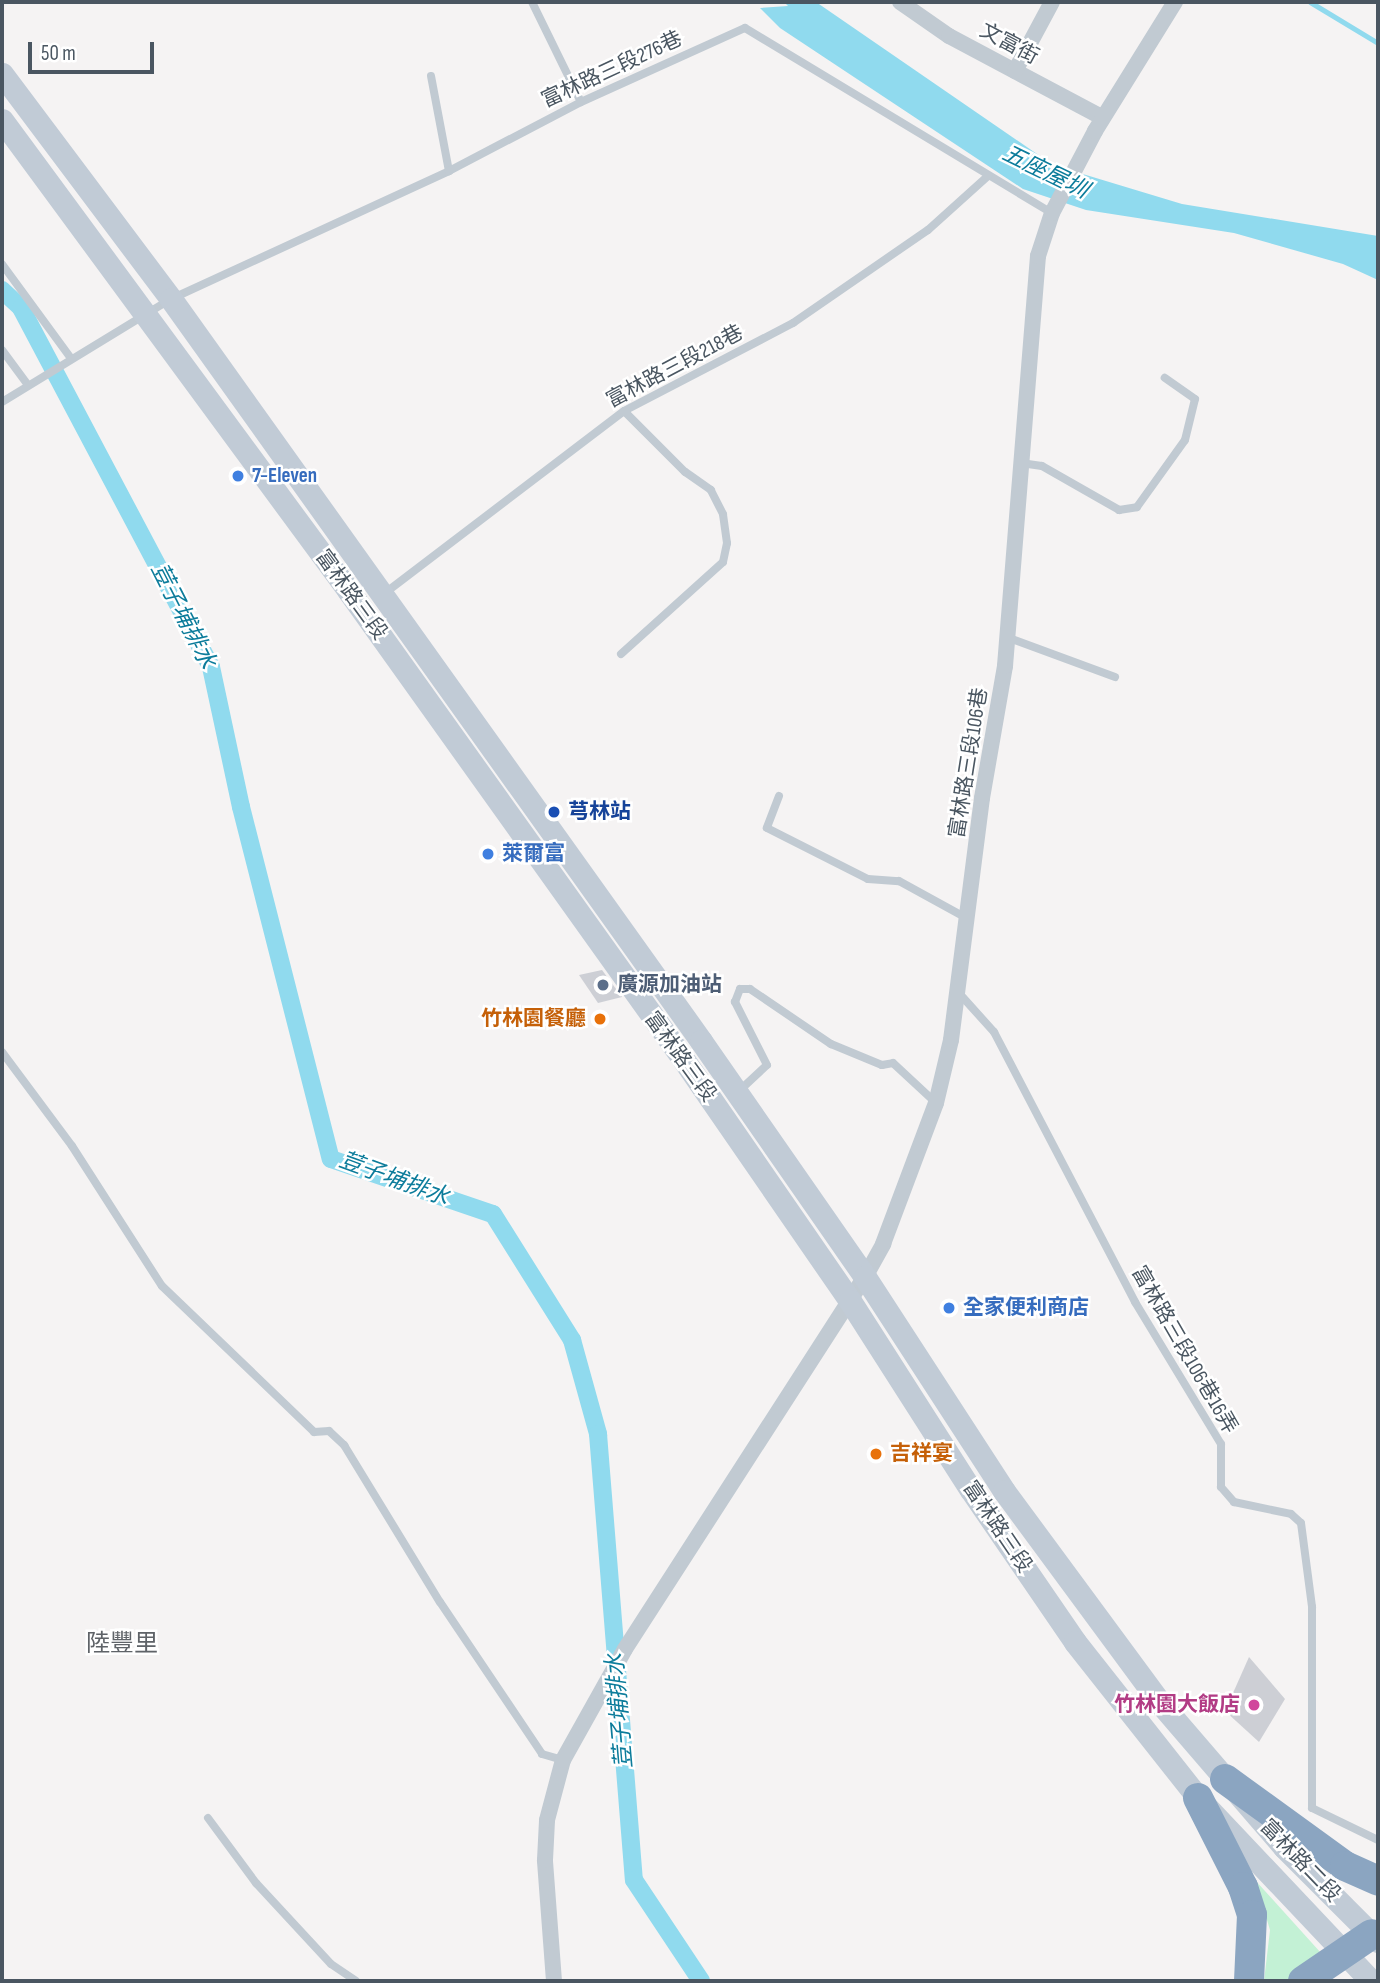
<!DOCTYPE html>
<meta charset="utf-8">
<style>
body{margin:0}
#map{position:relative;width:1380px;height:1983px;overflow:hidden;background:#f5f3f3;font-family:"Sofia Sans Condensed","Noto Sans TC",sans-serif}
div>[style]{position:absolute}
[style*='--x']{left:calc(var(--x)*1px);top:calc(var(--y)*1px);width:calc(var(--w)*1px);rotate:calc(var(--a)*1deg)}
.green>*{inset:0;background:#c3f1d5}
.water>*{inset:0;background:#90daee}
.stream>*{height:5px;margin:-2.5px;padding:0 2.5px;transform-origin:2.5px;border-radius:2.5px;background:#90daee}
.canal>*{height:18px;margin:-9px;padding:0 9px;transform-origin:9px;border-radius:9px;background:#90daee}
.building>*{inset:0;background:#cdcfd5}
.service>*{height:8px;margin:-4px;padding:0 4px;transform-origin:4px;border-radius:4px;background:#c1cad2}
.minor>*{height:16px;margin:-8px;padding:0 8px;transform-origin:8px;border-radius:8px;background:#c1cad2}
.secondary>*{height:23px;margin:-11.5px;padding:0 11.5px;transform-origin:11.5px;border-radius:11.5px;background:#c1cbd6}
.motorway>*{height:30px;margin:-15px;padding:0 15px;transform-origin:15px;border-radius:15px;background:#8ba5c1}
.dots>*{width:19px;height:19px;translate:-50% -50%;box-sizing:border-box;border:4px solid #fff;border-radius:50%}
span{translate:-50% -50%;white-space:nowrap;text-align:center;line-height:1.15;-webkit-text-stroke:5px #fff;paint-order:stroke}
.street-label{font-size:21px;color:#4a5661}
.shop-label{font-size:21px;color:#366cbe;font-weight:700}
.left{translate:0 -50%;text-align:left}
.transit-label{font-size:21px;color:#164399;font-weight:700}
.service-label{font-size:21px;color:#4e5e75;font-weight:700}
.food-label{font-size:21px;color:#c56008;font-weight:700}
.right{translate:-100% -50%;text-align:right}
.hotel-label{font-size:21px;color:#b23c85;font-weight:700}
.water-label{font-size:23px;color:#0c7c9b;font-style:italic}
.quarter-label{font-size:24px;color:#5f6368}
.frame{position:absolute;inset:0;border:4px solid #4a5661;pointer-events:none}
.scale{position:absolute;left:28px;top:42px;width:126px;height:32px;box-sizing:border-box;border:4px solid #4a5661;border-top:0;padding-left:9px;font-size:21px;line-height:24px;white-space:nowrap;color:#4a5661;-webkit-text-stroke:5px #fff;paint-order:stroke}
</style>
<div id="map">
<div class="green">
<i style="clip-path:polygon(1255px 1880px,1321px 1953px,1288px 1981px,1264px 1981px,1270px 1930px)"></i>
</div>
<div class="water">
<i style="clip-path:polygon(784px 2px,816px 2px,1053px 165px,1182px 204px,1378px 236px,1378px 280px,1343px 264px,1234px 233px,1086px 210px,1023px 189px,780px 28px,760px 8px,788px 6px)"></i>
</div>
<div class="stream">
<i style="--x:1310;--y:2;--w:79;--a:31.1"></i>
</div>
<div class="canal">
<i style="--x:2;--y:290;--w:26;--a:43"></i>
<i style="--x:21;--y:308;--w:406;--a:62.1"></i>
<i style="--x:211;--y:667;--w:143;--a:77.9"></i>
<i style="--x:241;--y:807;--w:363;--a:75.7"></i>
<i style="--x:331;--y:1159;--w:171;--a:18.8"></i>
<i style="--x:493;--y:1214;--w:149;--a:57.9"></i>
<i style="--x:572;--y:1340;--w:98;--a:74.5"></i>
<i style="--x:598;--y:1434;--w:447;--a:85.4"></i>
<i style="--x:634;--y:1880;--w:121;--a:56.4"></i>
</div>
<div class="building">
<i style="clip-path:polygon(602px 970px,622px 997px,598px 1003px,579px 975px)"></i>
<i style="clip-path:polygon(1249px 1657px,1285px 1699px,1259px 1742px,1225px 1711px)"></i>
</div>
<div class="service">
<i style="--x:532;--y:2;--w:111;--a:63.9"></i>
<i style="--x:431;--y:76;--w:97;--a:79.3"></i>
<i style="--x:2;--y:264;--w:115;--a:53.8"></i>
<i style="--x:2;--y:350;--w:44;--a:53.4"></i>
<i style="--x:2;--y:402;--w:198;--a:-31.4"></i>
<i style="--x:171;--y:299;--w:306;--a:-24.7"></i>
<i style="--x:449;--y:171;--w:149;--a:-27.6"></i>
<i style="--x:581;--y:102;--w:180;--a:-24.3"></i>
<i style="--x:745;--y:28;--w:358;--a:31.1"></i>
<i style="--x:1021;--y:463;--w:21;--a:8"></i>
<i style="--x:1042;--y:466;--w:89;--a:29.7"></i>
<i style="--x:1119;--y:510;--w:18;--a:-9"></i>
<i style="--x:1137;--y:507;--w:82;--a:-54.4"></i>
<i style="--x:1185;--y:440;--w:42;--a:-76.3"></i>
<i style="--x:1195;--y:399;--w:37;--a:-145"></i>
<i style="--x:385;--y:593;--w:300;--a:-37.3"></i>
<i style="--x:624;--y:411;--w:191;--a:-27.5"></i>
<i style="--x:793;--y:323;--w:164;--a:-34.6"></i>
<i style="--x:928;--y:230;--w:81;--a:-42"></i>
<i style="--x:1009;--y:638;--w:113;--a:20.2"></i>
<i style="--x:621;--y:654;--w:137;--a:-42"></i>
<i style="--x:723;--y:562;--w:19;--a:-78"></i>
<i style="--x:727;--y:543;--w:29;--a:-98"></i>
<i style="--x:723;--y:514;--w:27;--a:-117"></i>
<i style="--x:711;--y:490;--w:32;--a:-145"></i>
<i style="--x:685;--y:472;--w:86;--a:-135"></i>
<i style="--x:779;--y:796;--w:34;--a:111"></i>
<i style="--x:767;--y:828;--w:113;--a:26.8"></i>
<i style="--x:868;--y:879;--w:31;--a:4"></i>
<i style="--x:899;--y:881;--w:79;--a:28.8"></i>
<i style="--x:958;--y:992;--w:54;--a:48"></i>
<i style="--x:994;--y:1032;--w:305;--a:62.4"></i>
<i style="--x:1135;--y:1302;--w:166;--a:58.8"></i>
<i style="--x:1221;--y:1444;--w:43;--a:90"></i>
<i style="--x:1221;--y:1487;--w:20;--a:49"></i>
<i style="--x:1234;--y:1502;--w:58;--a:11.9"></i>
<i style="--x:1291;--y:1514;--w:13;--a:42"></i>
<i style="--x:1301;--y:1523;--w:85;--a:82.5"></i>
<i style="--x:1312;--y:1607;--w:201;--a:90"></i>
<i style="--x:1312;--y:1808;--w:73;--a:25.9"></i>
<i style="--x:2;--y:1052;--w:117;--a:53.3"></i>
<i style="--x:72;--y:1146;--w:166;--a:57.3"></i>
<i style="--x:162;--y:1286;--w:211;--a:43.8"></i>
<i style="--x:314;--y:1432;--w:15;--a:-4"></i>
<i style="--x:329;--y:1431;--w:21;--a:43"></i>
<i style="--x:344;--y:1445;--w:184;--a:58.6"></i>
<i style="--x:440;--y:1602;--w:183;--a:56.1"></i>
<i style="--x:542;--y:1754;--w:22;--a:16"></i>
<i style="--x:739;--y:1091;--w:38;--a:-43"></i>
<i style="--x:767;--y:1065;--w:71;--a:-116.9"></i>
<i style="--x:735;--y:1002;--w:14;--a:-69"></i>
<i style="--x:740;--y:989;--w:10;--a:0"></i>
<i style="--x:750;--y:989;--w:98;--a:34.2"></i>
<i style="--x:831;--y:1044;--w:55;--a:22.4"></i>
<i style="--x:882;--y:1065;--w:11;--a:-10"></i>
<i style="--x:893;--y:1063;--w:59;--a:42.9"></i>
<i style="--x:208;--y:1818;--w:81;--a:53.6"></i>
<i style="--x:256;--y:1883;--w:110;--a:47.2"></i>
<i style="--x:331;--y:1964;--w:30;--a:34"></i>
</div>
<div class="minor">
<i style="--x:900;--y:2;--w:60;--a:34.8"></i>
<i style="--x:949;--y:36;--w:174;--a:28"></i>
<i style="--x:1015;--y:71;--w:78;--a:-61.8"></i>
<i style="--x:554;--y:1981;--w:121;--a:-94.3"></i>
<i style="--x:545;--y:1860;--w:40;--a:-87.1"></i>
<i style="--x:547;--y:1820;--w:62;--a:-75.1"></i>
<i style="--x:563;--y:1760;--w:127;--a:-60.8"></i>
<i style="--x:625;--y:1649;--w:443;--a:-57.2"></i>
<i style="--x:865;--y:1277;--w:38;--a:-61"></i>
<i style="--x:883;--y:1244;--w:151;--a:-69.4"></i>
<i style="--x:936;--y:1103;--w:65;--a:-76.6"></i>
<i style="--x:951;--y:1040;--w:244;--a:-82.7"></i>
<i style="--x:982;--y:798;--w:134;--a:-80.1"></i>
<i style="--x:1005;--y:666;--w:411;--a:-85.4"></i>
<i style="--x:1038;--y:256;--w:45;--a:-72"></i>
<i style="--x:1052;--y:213;--w:93;--a:-62.3"></i>
<i style="--x:1095;--y:131;--w:152;--a:-58.2"></i>
</div>
<div class="secondary">
<i style="--x:2;--y:74;--w:281;--a:53.1"></i>
<i style="--x:171;--y:299;--w:912;--a:54.46"></i>
<i style="--x:701;--y:1041;--w:287;--a:55.2"></i>
<i style="--x:865;--y:1277;--w:255;--a:57"></i>
<i style="--x:1004;--y:1491;--w:265;--a:53.6"></i>
<i style="--x:1161;--y:1704;--w:189;--a:49.3"></i>
<i style="--x:1284;--y:1847;--w:133;--a:45"></i>
<i style="--x:2;--y:120;--w:584;--a:53.64"></i>
<i style="--x:348;--y:590;--w:573;--a:54.45"></i>
<i style="--x:681;--y:1056;--w:298;--a:55.4"></i>
<i style="--x:850;--y:1301;--w:224;--a:57.4"></i>
<i style="--x:971;--y:1490;--w:184;--a:55.6"></i>
<i style="--x:1075;--y:1642;--w:199;--a:51.7"></i>
<i style="--x:1198;--y:1798;--w:252;--a:46.6"></i>
</div>
<div class="motorway">
<i style="--x:1225;--y:1779;--w:148;--a:35.9"></i>
<i style="--x:1345;--y:1866;--w:36;--a:24"></i>
<i style="--x:1198;--y:1798;--w:100;--a:63.2"></i>
<i style="--x:1243;--y:1887;--w:29;--a:72"></i>
<i style="--x:1252;--y:1915;--w:66;--a:92.6"></i>
<i style="--x:1303;--y:1981;--w:83;--a:-34.3"></i>
</div>
<div class="dots">
<i style="left:238px;top:476px;background:#3f7fe0"></i>
<i style="left:554px;top:812px;background:#1a4fb4"></i>
<i style="left:488px;top:854px;background:#3f7fe0"></i>
<i style="left:603px;top:985px;background:#5c6f8a"></i>
<i style="left:600px;top:1019px;background:#e8710a"></i>
<i style="left:949px;top:1308px;background:#3f7fe0"></i>
<i style="left:876px;top:1454px;background:#e8710a"></i>
<i style="left:1254px;top:1705px;background:#d1479c"></i>
</div>
<div class="street-label">
<span style="left:1009px;top:44px;rotate:28deg">文富街</span>
<span style="left:612px;top:70px;rotate:-25deg">富林路三段276巷</span>
<span style="left:675px;top:367px;rotate:-28deg">富林路三段218巷</span>
<span style="left:351px;top:595px;rotate:54deg">富林路三段</span>
<span style="left:969px;top:763px;rotate:-81deg">富林路三段106巷</span>
<span style="left:680px;top:1057px;rotate:54deg">富林路三段</span>
<span style="left:1184px;top:1350px;rotate:60deg">富林路三段106巷16弄</span>
<span style="left:997px;top:1527px;rotate:56deg">富林路三段</span>
<span style="left:1300px;top:1861px;rotate:46deg">富林路二段</span>
</div>
<div class="shop-label">
<span class="left" style="left:252px;top:476px">7-Eleven</span>
<span class="left" style="left:502px;top:854px">萊爾富</span>
<span class="left" style="left:963px;top:1308px">全家便利商店</span>
</div>
<div class="transit-label">
<span class="left" style="left:568px;top:812px">芎林站</span>
</div>
<div class="service-label">
<span class="left" style="left:617px;top:985px">廣源加油站</span>
</div>
<div class="food-label">
<span class="right" style="left:586px;top:1019px">竹林園餐廳</span>
<span class="left" style="left:890px;top:1454px">吉祥宴</span>
</div>
<div class="hotel-label">
<span class="right" style="left:1240px;top:1705px">竹林園大飯店</span>
</div>
<div class="water-label">
<span style="left:1045px;top:172px;rotate:26deg">五座屋圳</span>
<span style="left:183px;top:616px;rotate:63deg">荳子埔排水</span>
<span style="left:394px;top:1179px;rotate:20deg">荳子埔排水</span>
<span style="left:620px;top:1711px;rotate:-95deg">荳子埔排水</span>
</div>
<div class="quarter-label">
<span style="left:122px;top:1644px">陸豐里</span>
</div>
<div class="frame"></div>
<div class="scale">50 m</div>
</div>
